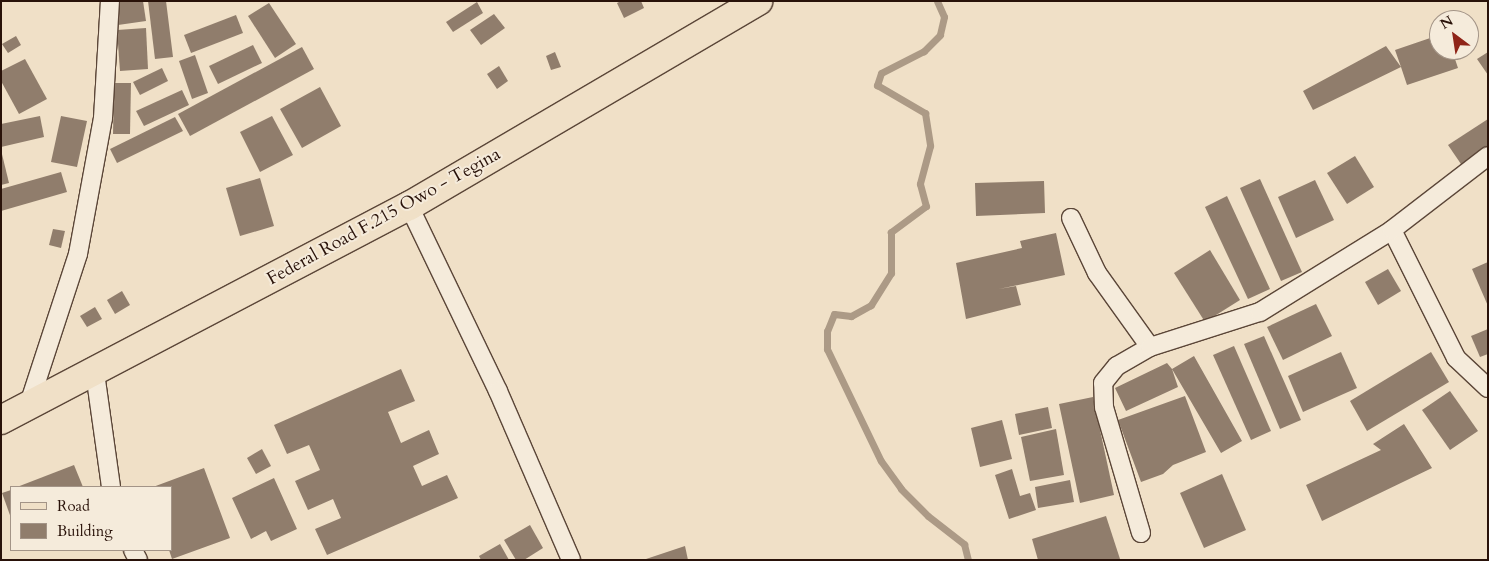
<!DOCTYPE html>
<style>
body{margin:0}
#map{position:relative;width:1489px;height:561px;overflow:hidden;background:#f0e0c7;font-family:Cardo,serif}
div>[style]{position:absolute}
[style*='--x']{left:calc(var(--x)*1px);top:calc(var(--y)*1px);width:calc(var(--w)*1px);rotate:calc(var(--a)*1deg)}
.stream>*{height:7px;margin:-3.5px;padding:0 3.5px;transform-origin:3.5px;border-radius:3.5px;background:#ac9a86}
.building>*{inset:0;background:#907d6c}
.roads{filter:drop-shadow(1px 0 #5b4638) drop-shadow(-1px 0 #5b4638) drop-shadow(0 1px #5b4638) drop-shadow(0 -1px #5b4638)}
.street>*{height:18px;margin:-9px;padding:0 9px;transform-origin:9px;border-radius:9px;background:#f5ebdb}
.primary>*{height:28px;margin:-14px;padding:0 14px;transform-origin:14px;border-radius:14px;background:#f0e0c7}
span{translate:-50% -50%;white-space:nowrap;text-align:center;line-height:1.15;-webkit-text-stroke:4px #f5ebdb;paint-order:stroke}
.street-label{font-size:18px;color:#291209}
.frame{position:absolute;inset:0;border:2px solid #291209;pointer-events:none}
.legend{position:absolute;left:10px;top:486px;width:162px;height:65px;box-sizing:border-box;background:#f5ebdb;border:1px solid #a39487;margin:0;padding:6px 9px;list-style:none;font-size:15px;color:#291209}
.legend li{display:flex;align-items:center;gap:10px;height:25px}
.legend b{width:25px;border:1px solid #a39487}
.north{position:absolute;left:1429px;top:10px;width:50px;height:50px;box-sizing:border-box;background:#f5ebdb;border:1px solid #a39487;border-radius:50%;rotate:329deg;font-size:14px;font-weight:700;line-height:20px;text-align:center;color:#291209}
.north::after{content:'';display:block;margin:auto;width:18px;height:22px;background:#8f2418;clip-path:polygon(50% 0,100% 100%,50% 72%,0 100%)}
</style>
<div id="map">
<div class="stream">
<i style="--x:937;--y:1;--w:17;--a:66"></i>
<i style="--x:944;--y:17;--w:18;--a:103"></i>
<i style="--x:940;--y:35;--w:23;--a:135"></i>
<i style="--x:924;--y:51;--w:48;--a:152.9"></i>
<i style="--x:881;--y:73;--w:13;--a:108"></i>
<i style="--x:877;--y:85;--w:56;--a:30.3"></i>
<i style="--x:925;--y:113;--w:33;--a:81"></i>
<i style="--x:930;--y:146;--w:39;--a:105"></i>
<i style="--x:920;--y:184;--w:23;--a:75"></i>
<i style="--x:926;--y:206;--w:44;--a:143.4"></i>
<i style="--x:891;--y:232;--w:41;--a:90"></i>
<i style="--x:891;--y:273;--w:38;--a:122"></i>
<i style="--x:871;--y:305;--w:23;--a:151"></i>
<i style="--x:851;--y:316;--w:17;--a:-173"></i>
<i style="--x:834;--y:314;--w:18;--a:112"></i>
<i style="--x:827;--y:331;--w:18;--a:90"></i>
<i style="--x:827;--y:349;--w:124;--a:64.3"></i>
<i style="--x:881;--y:461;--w:34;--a:54"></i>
<i style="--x:901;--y:489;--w:38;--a:45"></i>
<i style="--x:928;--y:516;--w:46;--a:37.9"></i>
<i style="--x:964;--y:544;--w:16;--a:76"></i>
</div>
<div class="building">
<i style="clip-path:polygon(115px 1px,143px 1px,146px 21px,118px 25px)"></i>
<i style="clip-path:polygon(148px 1px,166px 1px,173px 57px,155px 59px)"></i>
<i style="clip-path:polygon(621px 1px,641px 1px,644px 8px,624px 18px,617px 3px)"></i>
<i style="clip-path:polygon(477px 2px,483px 13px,453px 32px,446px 22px)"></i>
<i style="clip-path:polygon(269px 3px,296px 44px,275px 58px,248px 16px)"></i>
<i style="clip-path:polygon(494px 14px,505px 28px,481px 45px,470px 30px)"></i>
<i style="clip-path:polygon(236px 15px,243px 33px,191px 53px,184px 35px)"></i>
<i style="clip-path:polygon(146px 28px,148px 69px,120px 71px,117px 30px)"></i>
<i style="clip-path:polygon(1439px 35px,1439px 50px,1452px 50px,1458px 68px,1407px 85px,1401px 67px,1313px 110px,1303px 91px,1386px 46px,1401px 67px,1395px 50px)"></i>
<i style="clip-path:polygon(16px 36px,21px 45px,8px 53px,2px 44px)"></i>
<i style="clip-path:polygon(253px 45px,262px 63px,218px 84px,209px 66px)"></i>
<i style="clip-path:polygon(302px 47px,314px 69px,190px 136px,178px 114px)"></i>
<i style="clip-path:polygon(555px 52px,561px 67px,551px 70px,546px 56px)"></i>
<i style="clip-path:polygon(1488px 52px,1488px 75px,1477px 59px)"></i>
<i style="clip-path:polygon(195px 55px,208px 93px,192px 99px,179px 61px)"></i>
<i style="clip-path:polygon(25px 59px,47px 99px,19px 114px,1px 81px,1px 71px)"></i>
<i style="clip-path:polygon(499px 66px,508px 81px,497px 89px,487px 74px)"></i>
<i style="clip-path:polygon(162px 68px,168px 81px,140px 95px,133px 82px)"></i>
<i style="clip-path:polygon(114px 83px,131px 83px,130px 134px,113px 134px)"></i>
<i style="clip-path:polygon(320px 87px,341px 126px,302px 148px,280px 109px)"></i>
<i style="clip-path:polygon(182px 90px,189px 105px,144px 126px,136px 111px)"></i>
<i style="clip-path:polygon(40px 116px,44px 137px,1px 147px,1px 124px)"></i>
<i style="clip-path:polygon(61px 116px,87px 121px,77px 167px,51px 162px)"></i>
<i style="clip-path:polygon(272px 116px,293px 155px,260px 172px,240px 132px)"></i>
<i style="clip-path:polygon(175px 117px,183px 131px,117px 163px,110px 149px)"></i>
<i style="clip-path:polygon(1488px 119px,1488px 151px,1463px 167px,1448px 145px)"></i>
<i style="clip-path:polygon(1px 150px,9px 183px,1px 185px)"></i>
<i style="clip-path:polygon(1355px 156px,1374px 187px,1347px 204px,1327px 173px)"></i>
<i style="clip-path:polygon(61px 172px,67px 192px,1px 211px,1px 189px)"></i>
<i style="clip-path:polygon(260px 178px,274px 226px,240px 236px,226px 188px)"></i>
<i style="clip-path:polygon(1260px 179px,1302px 272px,1281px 281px,1240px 188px)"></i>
<i style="clip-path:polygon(1315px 180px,1334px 220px,1296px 238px,1278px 197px)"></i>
<i style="clip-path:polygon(1044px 181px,1045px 213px,976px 216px,975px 183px)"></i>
<i style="clip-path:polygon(1227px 196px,1270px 289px,1248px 299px,1205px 207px)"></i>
<i style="clip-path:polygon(53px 229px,65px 231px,61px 248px,49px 245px)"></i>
<i style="clip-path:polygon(1056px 233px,1065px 275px,999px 289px,1016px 286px,1021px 305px,966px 319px,956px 263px,1022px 248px,1020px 241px)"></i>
<i style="clip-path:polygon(1210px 250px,1240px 300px,1205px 322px,1174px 273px)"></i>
<i style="clip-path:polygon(1488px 262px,1488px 306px,1472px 269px)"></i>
<i style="clip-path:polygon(1388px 269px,1401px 291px,1378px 305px,1365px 282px)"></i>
<i style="clip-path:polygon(122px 291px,130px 305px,115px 314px,107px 300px)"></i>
<i style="clip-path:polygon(1316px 304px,1332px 336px,1283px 360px,1267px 327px)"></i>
<i style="clip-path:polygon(95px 307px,102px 319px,87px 327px,80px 316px)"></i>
<i style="clip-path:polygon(1488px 329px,1488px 354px,1480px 357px,1471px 336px)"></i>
<i style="clip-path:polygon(1264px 336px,1301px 420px,1280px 429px,1244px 344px)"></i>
<i style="clip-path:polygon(1234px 346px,1271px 431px,1251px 440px,1213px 355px)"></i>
<i style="clip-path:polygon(1341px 352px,1357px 388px,1303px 412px,1288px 376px)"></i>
<i style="clip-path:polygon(1431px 352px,1449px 382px,1367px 431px,1350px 401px)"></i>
<i style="clip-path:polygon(1194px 356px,1242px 441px,1221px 453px,1172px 369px,1178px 387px,1126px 411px,1115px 388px,1167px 363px,1172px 369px)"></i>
<i style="clip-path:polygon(401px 369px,415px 401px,388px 412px,401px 443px,429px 430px,439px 454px,413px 466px,422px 486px,447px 475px,458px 498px,327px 555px,315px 529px,341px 518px,333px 499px,308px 510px,295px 481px,320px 470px,309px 445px,287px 454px,274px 425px)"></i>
<i style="clip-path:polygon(1450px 391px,1478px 431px,1450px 450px,1422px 410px)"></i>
<i style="clip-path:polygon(1185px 396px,1206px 452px,1173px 465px,1163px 474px,1141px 482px,1118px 420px)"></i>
<i style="clip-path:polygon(1093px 397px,1114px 495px,1080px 503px,1059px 404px)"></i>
<i style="clip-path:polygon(1048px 407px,1052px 428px,1019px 435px,1015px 414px)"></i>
<i style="clip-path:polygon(1002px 420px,1012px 459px,980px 467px,971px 428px)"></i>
<i style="clip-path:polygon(1404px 424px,1432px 468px,1322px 521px,1306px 485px,1381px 450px,1373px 444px)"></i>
<i style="clip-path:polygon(1056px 429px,1064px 475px,1030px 481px,1021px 437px)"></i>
<i style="clip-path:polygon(262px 449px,271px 466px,256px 474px,247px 458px)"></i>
<i style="clip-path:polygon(74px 465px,83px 487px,17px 487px)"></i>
<i style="clip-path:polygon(204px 468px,230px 538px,172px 559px,169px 550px,171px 487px,153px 487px)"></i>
<i style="clip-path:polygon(1012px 469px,1020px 496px,1030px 493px,1036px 510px,1009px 519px,995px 475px)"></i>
<i style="clip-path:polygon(1222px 474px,1246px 530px,1204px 548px,1180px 493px)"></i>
<i style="clip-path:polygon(274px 478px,297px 529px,271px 541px,266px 531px,251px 539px,232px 498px)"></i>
<i style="clip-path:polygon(1070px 480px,1074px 502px,1038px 508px,1035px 487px)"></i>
<i style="clip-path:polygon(11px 490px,11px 518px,2px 493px)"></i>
<i style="clip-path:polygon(1106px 516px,1120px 559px,1038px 560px,1032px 539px)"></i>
<i style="clip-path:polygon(530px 525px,543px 548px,524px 560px,516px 560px,504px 540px)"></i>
<i style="clip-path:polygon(500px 544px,509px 560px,481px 560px,479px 556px)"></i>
<i style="clip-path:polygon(685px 546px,688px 560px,646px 560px,646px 559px)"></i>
</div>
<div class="roads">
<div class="street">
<i style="--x:409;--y:206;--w:205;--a:64.3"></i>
<i style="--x:498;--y:391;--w:184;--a:66.6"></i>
<i style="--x:1071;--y:218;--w:61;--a:64.7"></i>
<i style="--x:1097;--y:273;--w:91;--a:54.4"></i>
<i style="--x:1392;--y:230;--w:143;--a:63.4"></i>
<i style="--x:1456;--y:358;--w:44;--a:43.2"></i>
<i style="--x:95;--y:373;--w:115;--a:82"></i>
<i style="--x:28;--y:407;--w:161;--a:-71.9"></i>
<i style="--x:78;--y:254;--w:138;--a:-79.6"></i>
<i style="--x:103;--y:118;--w:117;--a:-86.6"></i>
<i style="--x:1141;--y:533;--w:131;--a:-106.4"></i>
<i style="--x:1104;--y:407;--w:24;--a:-92"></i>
<i style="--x:1103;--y:383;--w:22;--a:-51"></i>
<i style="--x:1117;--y:366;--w:38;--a:-30"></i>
<i style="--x:1150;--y:347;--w:115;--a:-17.7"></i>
<i style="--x:1260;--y:312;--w:155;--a:-31.8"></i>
<i style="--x:1392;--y:230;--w:121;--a:-37.6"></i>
<i style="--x:133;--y:550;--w:11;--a:63"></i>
</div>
<div class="primary">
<i style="--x:1;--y:420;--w:461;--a:-27.7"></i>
<i style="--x:409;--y:206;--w:405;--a:-30.4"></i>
</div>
</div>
<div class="street-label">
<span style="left:384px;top:217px;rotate:-29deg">Federal Road F.215 Owo - Tegina</span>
</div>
<div class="frame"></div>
<ul class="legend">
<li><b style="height:6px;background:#f0e0c7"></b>Road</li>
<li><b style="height:14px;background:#907d6c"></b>Building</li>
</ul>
<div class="north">N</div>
</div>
